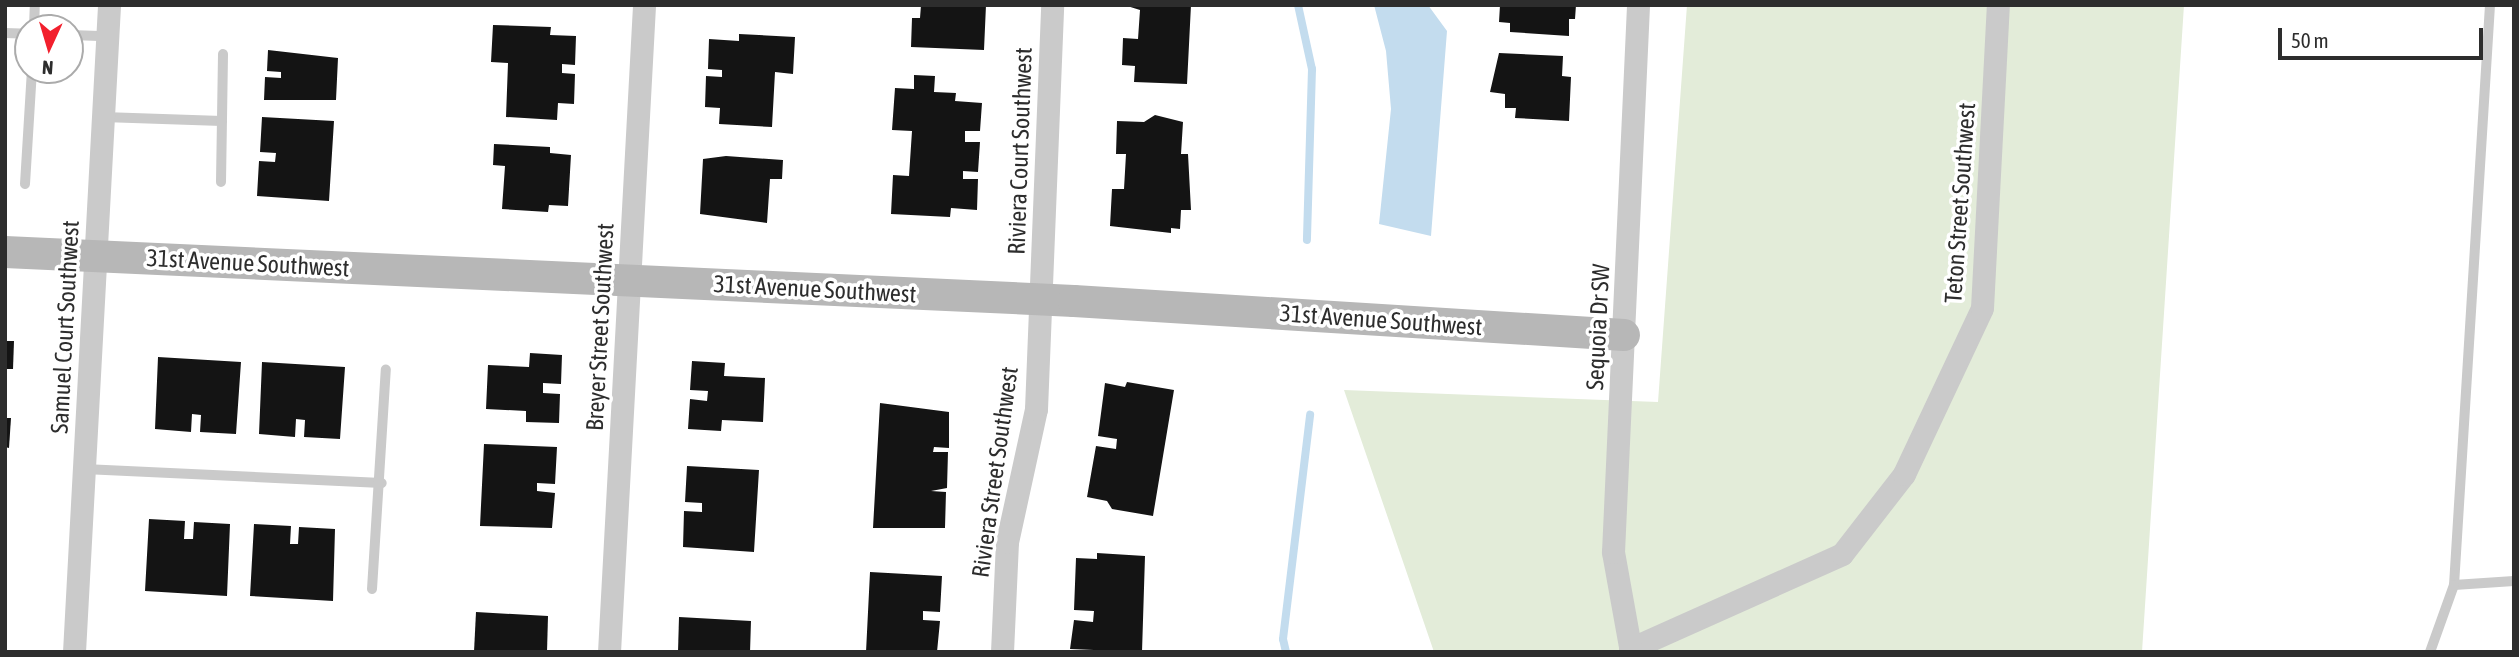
<!DOCTYPE html>
<style>
body{margin:0}
#map{position:relative;width:2519px;height:657px;overflow:hidden;background:#fff;font-family:"Asap Condensed",sans-serif}
div>[style]{position:absolute}
[style*='--x']{left:calc(var(--x)*1px);top:calc(var(--y)*1px);width:calc(var(--w)*1px);rotate:calc(var(--a)*1deg)}
.green>*{inset:0;background:#e3ecd9}
.water>*{inset:0;background:#c3dcee}
.stream>*{height:8px;margin:-4px;padding:0 4px;transform-origin:4px;border-radius:4px;background:#c3dcee}
.building>*{inset:0;background:#141414}
.lane>*{height:10px;margin:-5px;padding:0 5px;transform-origin:5px;border-radius:5px;background:#cacaca}
.street>*{height:23px;margin:-11.5px;padding:0 11.5px;transform-origin:11.5px;border-radius:11.5px;background:#cacaca}
.secondary>*{height:32px;margin:-16px;padding:0 16px;transform-origin:16px;border-radius:16px;background:#b7b7b7}
span{translate:-50% -50%;white-space:nowrap;text-align:center;line-height:1.15;-webkit-text-stroke:7px #fff;paint-order:stroke}
.street-label{font-size:24px;color:#2d2d2d}
.frame{position:absolute;inset:0;border:7px solid #2d2d2d;pointer-events:none}
.north{position:absolute;left:14px;top:14px;width:70px;height:70px;box-sizing:border-box;background:#fff;border:2px solid #ababab;border-radius:50%;rotate:184deg;font-size:19px;font-weight:700;line-height:28px;text-align:center;color:#2d2d2d}
.north::after{content:'';display:block;margin:auto;width:24px;height:32px;background:#f2202d;clip-path:polygon(50% 0,100% 100%,50% 72%,0 100%)}
.scale{position:absolute;left:2278px;top:28px;width:205px;height:32px;box-sizing:border-box;border:4px solid #2d2d2d;border-top:0;padding-left:9px;font-size:21px;line-height:24px;white-space:nowrap;color:#2d2d2d;-webkit-text-stroke:5px #fff;paint-order:stroke}
</style>
<div id="map">
<div class="green">
<i style="clip-path:polygon(1687px 5px,2184px 5px,2142px 652px,1434px 652px,1344px 390px,1658px 402px)"></i>
</div>
<div class="water">
<i style="clip-path:polygon(1374px 5px,1428px 5px,1447px 31px,1431px 236px,1379px 224px,1391px 109px,1386px 51px)"></i>
</div>
<div class="stream">
<i style="--x:1298;--y:5;--w:66;--a:77.7"></i>
<i style="--x:1312;--y:69;--w:171;--a:91.7"></i>
<i style="--x:1286;--y:652;--w:13;--a:-103"></i>
<i style="--x:1283;--y:639;--w:226;--a:-83.1"></i>
</div>
<div class="building">
<i style="clip-path:polygon(921px 5px,986px 5px,984px 50px,911px 47px,912px 18px,920px 18px)"></i>
<i style="clip-path:polygon(1124px 5px,1191px 5px,1187px 84px,1134px 82px,1135px 66px,1122px 65px,1123px 38px,1138px 39px,1140px 10px)"></i>
<i style="clip-path:polygon(1500px 5px,1576px 5px,1575px 19px,1569px 19px,1569px 36px,1510px 32px,1510px 23px,1499px 22px)"></i>
<i style="clip-path:polygon(493px 25px,551px 27px,550px 35px,576px 36px,575px 65px,562px 64px,562px 73px,575px 74px,574px 104px,558px 103px,557px 120px,506px 117px,508px 63px,491px 62px)"></i>
<i style="clip-path:polygon(739px 34px,795px 37px,793px 74px,775px 72px,772px 127px,719px 124px,720px 108px,705px 107px,706px 76px,722px 77px,722px 70px,708px 69px,709px 39px,739px 41px)"></i>
<i style="clip-path:polygon(268px 50px,338px 58px,336px 100px,264px 100px,265px 77px,281px 78px,281px 72px,267px 71px)"></i>
<i style="clip-path:polygon(1499px 53px,1563px 56px,1562px 76px,1571px 77px,1569px 121px,1515px 118px,1516px 108px,1505px 108px,1505px 94px,1490px 92px)"></i>
<i style="clip-path:polygon(914px 75px,935px 76px,934px 92px,956px 93px,955px 101px,982px 103px,980px 131px,965px 131px,965px 142px,980px 142px,978px 172px,963px 171px,963px 179px,978px 179px,977px 210px,951px 208px,950px 217px,891px 214px,893px 175px,909px 176px,912px 131px,892px 130px,895px 88px,914px 89px)"></i>
<i style="clip-path:polygon(1155px 115px,1183px 122px,1181px 154px,1188px 154px,1191px 210px,1181px 210px,1180px 229px,1171px 228px,1171px 233px,1110px 226px,1112px 189px,1124px 189px,1126px 154px,1116px 154px,1117px 121px,1144px 122px)"></i>
<i style="clip-path:polygon(262px 117px,334px 121px,329px 201px,257px 196px,259px 161px,275px 162px,276px 153px,260px 152px)"></i>
<i style="clip-path:polygon(494px 144px,550px 147px,550px 153px,571px 155px,568px 206px,549px 205px,548px 212px,502px 209px,505px 166px,493px 165px)"></i>
<i style="clip-path:polygon(726px 156px,783px 160px,782px 179px,770px 179px,767px 223px,700px 214px,703px 159px)"></i>
<i style="clip-path:polygon(5px 341px,14px 341px,13px 369px,5px 369px)"></i>
<i style="clip-path:polygon(530px 353px,562px 355px,561px 384px,543px 383px,543px 393px,560px 394px,559px 423px,526px 422px,526px 411px,486px 409px,488px 365px,529px 367px)"></i>
<i style="clip-path:polygon(158px 357px,241px 362px,236px 434px,200px 432px,201px 415px,192px 414px,191px 432px,155px 429px)"></i>
<i style="clip-path:polygon(692px 361px,725px 363px,724px 376px,765px 378px,763px 422px,722px 420px,721px 431px,688px 429px,690px 399px,707px 401px,708px 391px,690px 390px)"></i>
<i style="clip-path:polygon(262px 362px,345px 367px,340px 439px,304px 437px,305px 420px,296px 419px,295px 437px,259px 434px)"></i>
<i style="clip-path:polygon(1127px 382px,1174px 390px,1153px 516px,1112px 509px,1107px 501px,1087px 497px,1096px 446px,1116px 449px,1117px 439px,1098px 436px,1105px 383px,1125px 387px)"></i>
<i style="clip-path:polygon(880px 403px,949px 412px,949px 448px,934px 447px,933px 452px,948px 452px,947px 488px,931px 491px,946px 492px,945px 528px,873px 528px)"></i>
<i style="clip-path:polygon(5px 418px,11px 418px,9px 448px,5px 447px)"></i>
<i style="clip-path:polygon(484px 444px,557px 447px,555px 484px,537px 483px,537px 491px,555px 493px,552px 528px,480px 526px)"></i>
<i style="clip-path:polygon(687px 466px,759px 470px,754px 552px,683px 547px,684px 511px,702px 512px,702px 503px,685px 502px)"></i>
<i style="clip-path:polygon(149px 519px,185px 521px,184px 539px,193px 539px,194px 522px,230px 524px,227px 596px,145px 591px)"></i>
<i style="clip-path:polygon(254px 524px,291px 526px,290px 544px,298px 544px,299px 527px,335px 529px,333px 601px,250px 596px)"></i>
<i style="clip-path:polygon(1097px 553px,1145px 556px,1142px 652px,1070px 649px,1074px 620px,1093px 622px,1094px 611px,1074px 610px,1076px 558px,1097px 559px)"></i>
<i style="clip-path:polygon(870px 572px,942px 576px,940px 612px,923px 611px,923px 620px,940px 621px,937px 652px,866px 652px)"></i>
<i style="clip-path:polygon(476px 612px,548px 616px,547px 652px,474px 652px)"></i>
<i style="clip-path:polygon(679px 617px,751px 621px,750px 652px,678px 652px)"></i>
</div>
<div class="lane">
<i style="--x:2490;--y:5;--w:581;--a:93.55"></i>
<i style="--x:2454;--y:585;--w:60;--a:-3.8"></i>
<i style="--x:34;--y:28;--w:23;--a:-88"></i>
<i style="--x:5;--y:33;--w:23;--a:2"></i>
<i style="--x:70;--y:35;--w:37;--a:2"></i>
<i style="--x:103;--y:117;--w:119;--a:1.9"></i>
<i style="--x:221;--y:182;--w:128;--a:-89.1"></i>
<i style="--x:25;--y:184;--w:114;--a:-86.5"></i>
<i style="--x:84;--y:469;--w:298;--a:2.7"></i>
<i style="--x:372;--y:589;--w:220;--a:-86.4"></i>
<i style="--x:2430;--y:652;--w:71;--a:-70.3"></i>
</div>
<div class="street">
<i style="--x:1630;--y:649;--w:232;--a:-24.1"></i>
<i style="--x:1842;--y:554;--w:101;--a:-52.2"></i>
<i style="--x:1904;--y:474;--w:183;--a:-64.8"></i>
<i style="--x:1982;--y:308;--w:303;--a:-87"></i>
<i style="--x:74;--y:652;--w:648;--a:-86.9"></i>
<i style="--x:609;--y:652;--w:648;--a:-86.9"></i>
<i style="--x:1002;--y:652;--w:110;--a:-87.4"></i>
<i style="--x:1007;--y:542;--w:136;--a:-77.7"></i>
<i style="--x:1036;--y:409;--w:404;--a:-87.7"></i>
<i style="--x:1631;--y:652;--w:102;--a:-100.2"></i>
<i style="--x:1613;--y:552;--w:548;--a:-87.38"></i>
</div>
<div class="secondary">
<i style="--x:5;--y:252;--w:1070;--a:2.62"></i>
<i style="--x:1074;--y:301;--w:551;--a:3.54"></i>
</div>
<div class="street-label">
<span style="left:1020px;top:151px;rotate:-88deg">Riviera Court Southwest</span>
<span style="left:1960px;top:203px;rotate:-86deg">Teton Street Southwest</span>
<span style="left:248px;top:263px;rotate:3deg">31st Avenue Southwest</span>
<span style="left:815px;top:289px;rotate:3deg">31st Avenue Southwest</span>
<span style="left:1381px;top:320px;rotate:4deg">31st Avenue Southwest</span>
<span style="left:65px;top:327px;rotate:-87deg">Samuel Court Southwest</span>
<span style="left:600px;top:327px;rotate:-87deg">Breyer Street Southwest</span>
<span style="left:1598px;top:327px;rotate:-87deg">Sequoia Dr SW</span>
<span style="left:995px;top:472px;rotate:-82deg">Riviera Street Southwest</span>
</div>
<div class="frame"></div>
<div class="north">N</div>
<div class="scale">50 m</div>
</div>
